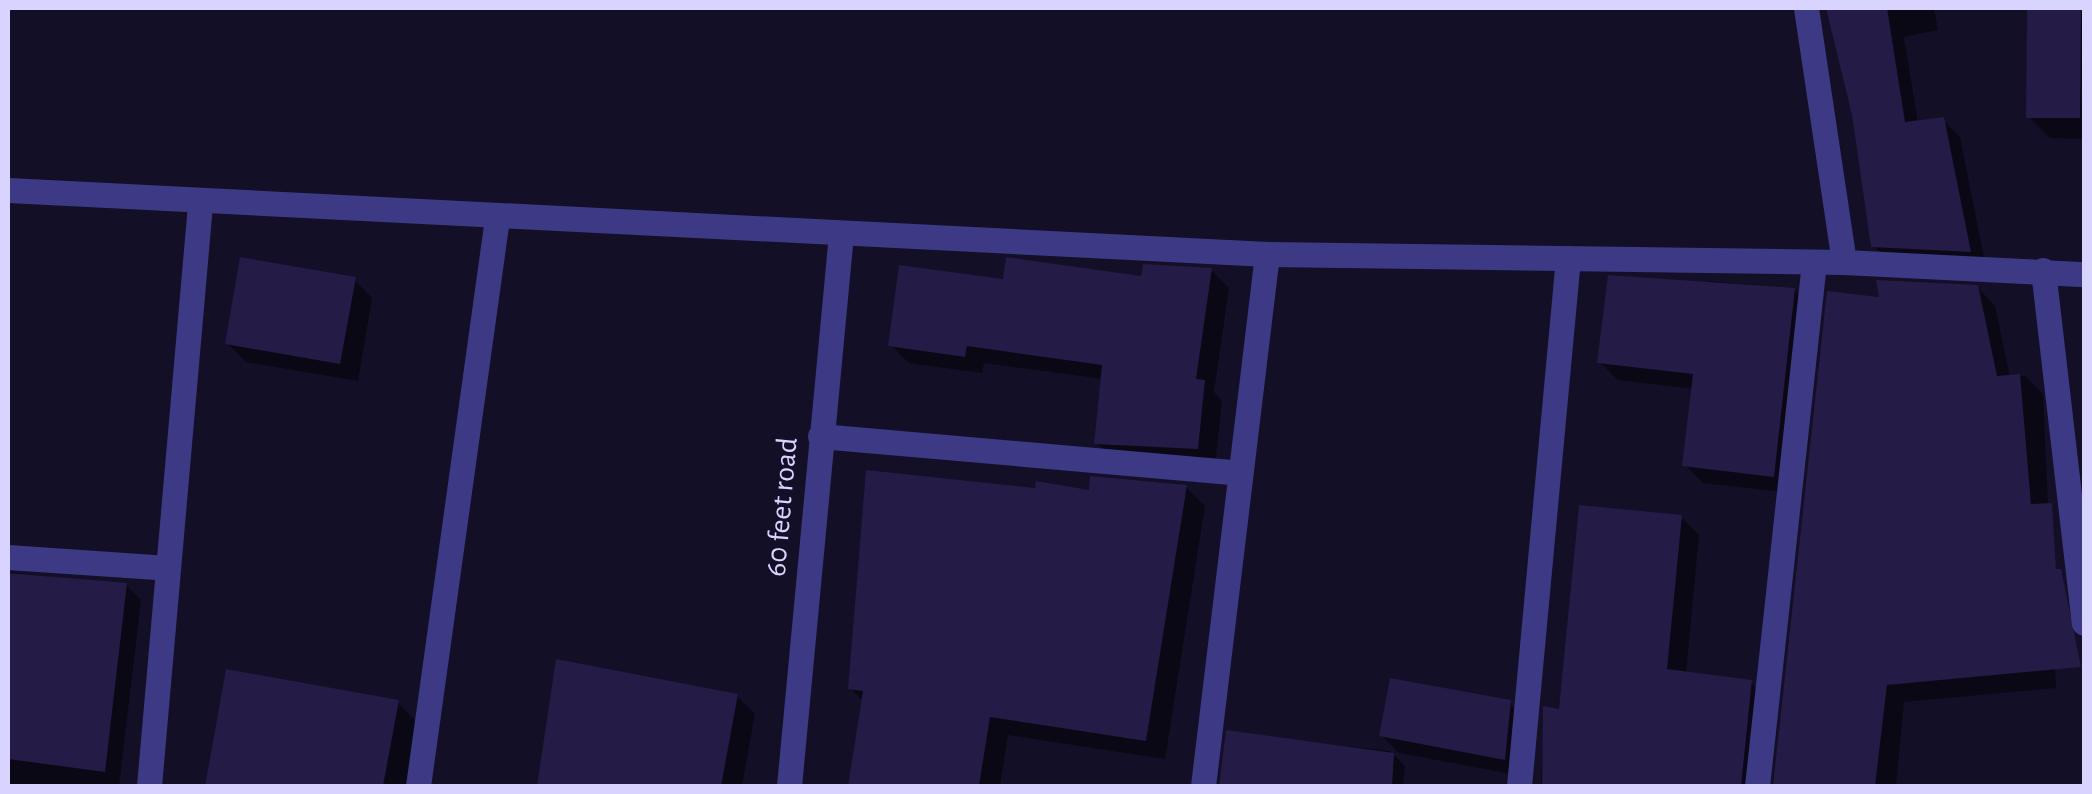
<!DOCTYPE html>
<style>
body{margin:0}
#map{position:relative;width:2092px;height:794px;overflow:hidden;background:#130f26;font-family:"Alegreya Sans",sans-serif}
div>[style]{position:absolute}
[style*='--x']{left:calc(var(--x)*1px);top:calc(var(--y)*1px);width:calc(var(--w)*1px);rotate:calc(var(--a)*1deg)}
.shadow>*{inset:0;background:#0007}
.building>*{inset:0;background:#241b47}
.minor>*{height:25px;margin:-12.5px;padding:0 12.5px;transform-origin:12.5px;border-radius:12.5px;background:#3d3a85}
span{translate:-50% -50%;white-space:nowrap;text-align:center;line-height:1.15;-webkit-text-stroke:8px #130f26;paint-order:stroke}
.street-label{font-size:30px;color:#d9d4ff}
.frame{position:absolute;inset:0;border:10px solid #d9d4ff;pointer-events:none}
</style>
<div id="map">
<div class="shadow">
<i style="clip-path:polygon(1826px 8px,1934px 8px,1938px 30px,1904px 37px,1918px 123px,1943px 120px,1960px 137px,1986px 268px,1891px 263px,1874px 246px,1855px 115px)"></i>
<i style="clip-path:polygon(2029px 8px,2084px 8px,2084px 139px,2050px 138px,2029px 117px)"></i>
<i style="clip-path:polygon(1211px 270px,1229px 288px,1214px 392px,1222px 401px,1215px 466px,1114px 461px,1097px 443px,1103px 379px,984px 363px,982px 373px,909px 363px,891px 345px,1005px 282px,1143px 279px)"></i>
<i style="clip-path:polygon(354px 280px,372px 298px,358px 381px,246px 362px,228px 344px)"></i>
<i style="clip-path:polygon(1710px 281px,1794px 290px,1812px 308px,1792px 493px,1703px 483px,1685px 465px,1693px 389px,1618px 380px,1600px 362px)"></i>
<i style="clip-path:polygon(1977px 287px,1995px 306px,2010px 377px,2025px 376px,2043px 394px,2056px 688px,1904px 702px,1896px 786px,1776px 786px,1829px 294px,1882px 300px)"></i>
<i style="clip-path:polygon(1186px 487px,1205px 506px,1165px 759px,1008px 735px,1000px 786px,850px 786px,864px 702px,850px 688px,1037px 491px)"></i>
<i style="clip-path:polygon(1681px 517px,1699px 535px,1686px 674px,1751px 683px,1769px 701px,1760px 786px,1541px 786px,1545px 709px,1561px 712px)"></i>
<i style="clip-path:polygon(8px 572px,126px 585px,141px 600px,119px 786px,8px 786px)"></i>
<i style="clip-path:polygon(558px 662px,737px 696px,755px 714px,742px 786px,539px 786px)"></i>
<i style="clip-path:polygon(228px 672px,398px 703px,419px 724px,410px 786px,209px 786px)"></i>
<i style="clip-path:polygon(1509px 703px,1527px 721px,1522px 776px,1399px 753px,1381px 735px)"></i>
<i style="clip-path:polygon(1228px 733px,1390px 751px,1405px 766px,1403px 786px,1219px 786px)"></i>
</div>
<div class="building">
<i style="clip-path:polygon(1826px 8px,1887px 8px,1905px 122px,1944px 117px,1971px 252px,1871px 247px,1852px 115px)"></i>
<i style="clip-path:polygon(2027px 8px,2081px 8px,2080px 118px,2026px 118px)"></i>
<i style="clip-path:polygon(240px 257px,356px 277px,340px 364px,225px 344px)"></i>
<i style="clip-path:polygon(1006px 257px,1141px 276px,1143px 264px,1212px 268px,1196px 379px,1205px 380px,1198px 449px,1094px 444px,1102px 365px,967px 346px,965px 357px,888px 346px,899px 265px,1003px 279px)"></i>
<i style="clip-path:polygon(1608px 275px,1795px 288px,1774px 477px,1682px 466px,1693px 374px,1597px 363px)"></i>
<i style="clip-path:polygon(1876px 280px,1978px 285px,1997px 376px,2020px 374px,2031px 504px,2052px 503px,2056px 569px,2061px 569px,2081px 667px,1887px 685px,1875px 786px,1773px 786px,1827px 291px,1879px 297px)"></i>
<i style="clip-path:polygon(866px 470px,1035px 488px,1036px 481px,1089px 490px,1090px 476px,1187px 485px,1146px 741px,990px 717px,979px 786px,848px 786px,863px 691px,848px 689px)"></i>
<i style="clip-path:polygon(1579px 505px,1682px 515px,1667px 669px,1752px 680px,1741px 786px,1542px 786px,1543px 706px,1559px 709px)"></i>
<i style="clip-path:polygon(8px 573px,127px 583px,105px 772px,8px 759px)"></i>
<i style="clip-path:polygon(556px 659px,738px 694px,721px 786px,537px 786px)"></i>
<i style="clip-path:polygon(226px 669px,399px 700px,383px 786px,205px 786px)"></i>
<i style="clip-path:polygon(1390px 678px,1511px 700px,1505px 760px,1379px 736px)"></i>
<i style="clip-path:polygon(1226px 730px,1394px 753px,1392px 786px,1219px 786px)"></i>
</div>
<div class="minor">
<i style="--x:1806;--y:8;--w:257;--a:81.5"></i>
<i style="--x:8;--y:190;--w:1261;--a:2.91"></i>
<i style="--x:1267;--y:254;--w:577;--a:0.79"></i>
<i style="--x:1844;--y:262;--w:240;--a:2.9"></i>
<i style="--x:2043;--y:270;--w:355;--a:83.4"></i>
<i style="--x:820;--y:436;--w:421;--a:5"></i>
<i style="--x:8;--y:557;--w:160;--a:3.9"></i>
<i style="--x:149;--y:786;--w:584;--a:-84.99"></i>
<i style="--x:418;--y:786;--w:573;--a:-82.08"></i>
<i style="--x:789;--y:786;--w:554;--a:-84.62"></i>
<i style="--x:1203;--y:786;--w:536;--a:-83.14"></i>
<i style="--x:1519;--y:786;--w:530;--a:-84.7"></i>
<i style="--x:1757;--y:786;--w:527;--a:-83.79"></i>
</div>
<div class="street-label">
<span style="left:782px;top:507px;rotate:-85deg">60 feet road</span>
</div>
<div class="frame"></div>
</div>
